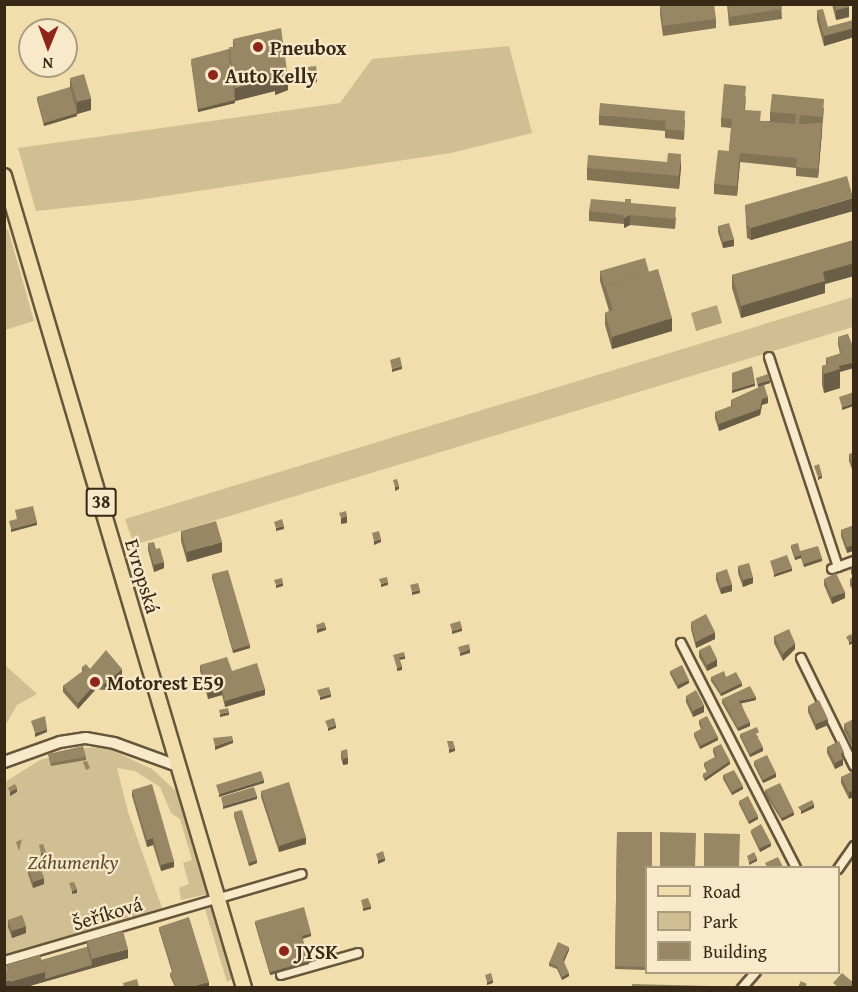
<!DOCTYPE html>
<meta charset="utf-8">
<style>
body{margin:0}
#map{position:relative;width:858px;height:992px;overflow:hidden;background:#f2ddad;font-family:"Gentium Book Plus",serif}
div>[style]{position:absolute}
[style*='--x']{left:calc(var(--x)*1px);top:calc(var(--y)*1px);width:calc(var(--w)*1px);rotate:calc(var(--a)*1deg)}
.green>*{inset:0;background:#d2be93}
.water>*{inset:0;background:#b2a079}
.roads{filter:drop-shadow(2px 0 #66563b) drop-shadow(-2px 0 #66563b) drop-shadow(0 2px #66563b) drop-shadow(0 -2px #66563b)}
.minor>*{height:8px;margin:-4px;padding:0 4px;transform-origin:4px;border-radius:4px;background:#f7e9ca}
.tertiary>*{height:10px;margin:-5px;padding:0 5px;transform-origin:5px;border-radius:5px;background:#f7e9ca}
.primary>*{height:14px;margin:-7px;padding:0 7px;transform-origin:7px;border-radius:7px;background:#f2ddad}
.wall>*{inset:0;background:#837456}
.shaded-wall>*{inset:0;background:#6a5e46}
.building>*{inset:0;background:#988764}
.dots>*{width:16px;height:16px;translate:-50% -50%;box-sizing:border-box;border:3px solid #f7e9ca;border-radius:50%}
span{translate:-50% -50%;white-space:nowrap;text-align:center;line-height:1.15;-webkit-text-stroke:4.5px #f7e9ca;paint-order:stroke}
.shield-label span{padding:2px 4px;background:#f7e9ca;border:2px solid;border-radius:4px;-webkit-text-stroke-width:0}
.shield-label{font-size:18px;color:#372915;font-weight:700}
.poi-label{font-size:20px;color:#372915;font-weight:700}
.left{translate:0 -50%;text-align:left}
.street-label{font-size:20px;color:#372915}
.park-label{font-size:20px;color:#5e4e34;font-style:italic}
.frame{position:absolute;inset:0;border:6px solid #372915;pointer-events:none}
.legend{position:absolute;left:645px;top:866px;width:195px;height:108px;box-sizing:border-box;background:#f7e9ca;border:2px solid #aa9c82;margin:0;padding:8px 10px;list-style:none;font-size:18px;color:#372915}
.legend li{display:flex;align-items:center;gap:12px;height:30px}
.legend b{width:30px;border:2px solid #aa9c82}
.north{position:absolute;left:18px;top:18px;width:60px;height:60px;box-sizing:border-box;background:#f7e9ca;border:2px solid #aa9c82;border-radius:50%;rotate:181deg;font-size:16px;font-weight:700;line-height:24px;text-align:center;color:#372915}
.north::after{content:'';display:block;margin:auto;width:21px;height:27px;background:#8f2418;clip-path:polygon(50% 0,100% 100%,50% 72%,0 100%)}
</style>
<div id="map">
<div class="green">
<i style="clip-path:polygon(509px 46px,532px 133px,451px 153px,138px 200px,36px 211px,18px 148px,340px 103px,372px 59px)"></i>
<i style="clip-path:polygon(8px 229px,34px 321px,5px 330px,4px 230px)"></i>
<i style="clip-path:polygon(853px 297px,853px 327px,134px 545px,125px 519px)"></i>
<i style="clip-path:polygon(5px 665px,37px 694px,17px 705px,5px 726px)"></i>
<i style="clip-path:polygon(105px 747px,152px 769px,177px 792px,208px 894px,181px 900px,179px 888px,189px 884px,183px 863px,192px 860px,180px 819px,171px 813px,160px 787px,135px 771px,117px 768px,128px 812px,162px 908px,5px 957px,5px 782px,40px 760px,84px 748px)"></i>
<i style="clip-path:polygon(211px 908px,234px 978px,227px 982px,205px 909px)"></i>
</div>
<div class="water">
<i style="clip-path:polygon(717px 305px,722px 323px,696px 331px,691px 313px)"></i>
</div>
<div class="roads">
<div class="minor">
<i style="--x:769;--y:357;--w:221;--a:71.8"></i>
<i style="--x:832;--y:569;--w:23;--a:-20"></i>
<i style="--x:681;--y:643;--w:253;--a:62.9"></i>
<i style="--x:801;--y:658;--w:120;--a:63.9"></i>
<i style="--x:838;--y:869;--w:28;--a:-55"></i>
<i style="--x:4;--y:961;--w:310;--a:-16.3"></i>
<i style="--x:281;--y:975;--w:80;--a:-15.9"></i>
<i style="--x:742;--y:988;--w:21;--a:-49"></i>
</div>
<div class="tertiary">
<i style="--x:4;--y:762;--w:59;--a:-19.7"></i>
<i style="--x:60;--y:742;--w:26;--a:-9"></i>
<i style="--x:86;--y:738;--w:28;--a:10"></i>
<i style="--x:114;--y:743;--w:62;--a:19.9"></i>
<i style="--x:172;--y:764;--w:7;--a:-16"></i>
</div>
<div class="primary">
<i style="--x:4;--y:176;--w:847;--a:73.53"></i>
</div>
</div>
<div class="wall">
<i style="clip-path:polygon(660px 4px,716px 19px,716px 28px,663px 36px,660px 14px)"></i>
<i style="clip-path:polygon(727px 4px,781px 4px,782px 19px,729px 26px)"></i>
<i style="clip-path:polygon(832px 4px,849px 4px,849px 17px,836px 20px)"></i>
<i style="clip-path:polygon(817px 10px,828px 27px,854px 20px,854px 37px,824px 46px,817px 20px)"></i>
<i style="clip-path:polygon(233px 39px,288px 90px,275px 95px,275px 91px,235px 101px,235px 103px,198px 112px,191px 62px,229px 49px,233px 47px)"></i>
<i style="clip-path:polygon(70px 78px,91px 110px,77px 114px,77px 116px,44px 126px,37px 100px,37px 97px,70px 88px)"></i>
<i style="clip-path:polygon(746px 96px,745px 110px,761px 121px,770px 121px,770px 112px,824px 108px,818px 178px,796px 176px,796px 168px,740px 162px,737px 196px,714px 194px,714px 184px,729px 151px,731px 128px,721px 127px,721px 118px)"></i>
<i style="clip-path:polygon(599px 115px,685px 120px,684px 140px,665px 138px,665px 131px,599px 125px)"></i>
<i style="clip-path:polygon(667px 162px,681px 167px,679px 189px,587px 180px,587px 168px)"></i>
<i style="clip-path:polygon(631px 203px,676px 217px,675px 229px,630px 225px,624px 228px,624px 224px,589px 221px,589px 211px)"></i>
<i style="clip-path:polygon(745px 205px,853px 211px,751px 240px,747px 238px)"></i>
<i style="clip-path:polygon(718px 226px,734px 246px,723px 248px,718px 232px)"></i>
<i style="clip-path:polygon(854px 240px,854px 276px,825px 284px,825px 293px,741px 318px,732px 288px,732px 275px)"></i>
<i style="clip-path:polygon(600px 271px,649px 272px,672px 331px,612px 349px,605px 325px,605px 313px,609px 311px,600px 281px)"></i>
<i style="clip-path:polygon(848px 334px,840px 372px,840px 388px,824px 393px,822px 385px,822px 366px,826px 365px,826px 358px,840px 354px,838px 344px,838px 337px)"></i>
<i style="clip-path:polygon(756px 378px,770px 383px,764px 385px,768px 403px,762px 405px,760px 415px,719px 431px,715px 418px,715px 412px,731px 406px,731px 400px,762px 386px,758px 387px)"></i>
<i style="clip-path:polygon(854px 453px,853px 472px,849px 461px,849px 454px)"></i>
<i style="clip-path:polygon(852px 526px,847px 553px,841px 536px,841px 530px)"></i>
<i style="clip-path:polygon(181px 531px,222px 552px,187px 562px,181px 541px)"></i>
<i style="clip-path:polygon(148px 543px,156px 549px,164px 568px,154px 572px,148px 550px)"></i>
<i style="clip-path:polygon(791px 545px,800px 551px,822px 561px,804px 567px,801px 558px,795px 560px,791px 548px)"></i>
<i style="clip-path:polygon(738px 566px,753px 583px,743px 587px,738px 573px)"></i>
<i style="clip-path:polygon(854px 566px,854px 593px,850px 585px,850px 579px,853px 577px,851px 573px,851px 567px)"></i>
<i style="clip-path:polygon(716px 573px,732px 591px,721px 594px,716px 580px)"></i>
<i style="clip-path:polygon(212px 574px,250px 648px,233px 653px,212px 578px)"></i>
<i style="clip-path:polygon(824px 579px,845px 598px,832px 604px,824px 585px)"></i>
<i style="clip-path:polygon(691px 622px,715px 639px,696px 648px,691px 629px)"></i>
<i style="clip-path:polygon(774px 636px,795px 649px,783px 661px,774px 643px)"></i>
<i style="clip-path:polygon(699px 650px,717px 666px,707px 671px,699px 657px)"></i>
<i style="clip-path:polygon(200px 665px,232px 671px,265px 695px,225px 707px,222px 695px,208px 699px,200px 671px)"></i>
<i style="clip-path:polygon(82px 667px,122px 675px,104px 690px,96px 689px,78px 709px,63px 692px,63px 686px,82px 672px)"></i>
<i style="clip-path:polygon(670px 671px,689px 683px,678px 689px,670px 674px)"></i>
<i style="clip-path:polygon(711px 677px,726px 677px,742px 686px,721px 696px,711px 681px)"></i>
<i style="clip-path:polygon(686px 696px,704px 712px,693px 717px,686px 702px)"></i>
<i style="clip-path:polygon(722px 699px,756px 700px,741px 703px,750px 726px,738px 731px,722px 703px)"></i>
<i style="clip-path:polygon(808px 706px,828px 725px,816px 730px,808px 712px)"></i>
<i style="clip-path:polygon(854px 719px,854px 750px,844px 730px,844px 724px)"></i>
<i style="clip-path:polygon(699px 720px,718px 740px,700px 749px,694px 736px,694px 733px,701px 729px,699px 724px)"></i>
<i style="clip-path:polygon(740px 734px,759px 736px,757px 737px,763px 751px,750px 757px,740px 737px)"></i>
<i style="clip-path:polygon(827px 747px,844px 758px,843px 759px,843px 765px,835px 769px,827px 753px)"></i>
<i style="clip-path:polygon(713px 748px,730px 764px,705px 781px,703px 777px,703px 774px,707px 772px,704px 766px,704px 763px,715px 757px,713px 752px)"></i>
<i style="clip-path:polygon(341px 751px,348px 764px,343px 765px,341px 758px)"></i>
<i style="clip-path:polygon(48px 754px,86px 757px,86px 760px,51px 766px)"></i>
<i style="clip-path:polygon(754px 761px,776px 777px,763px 783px,754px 765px)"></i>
<i style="clip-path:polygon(854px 772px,849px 799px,841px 783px,841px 777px)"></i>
<i style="clip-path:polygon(723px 775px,743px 789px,732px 795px,723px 779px)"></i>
<i style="clip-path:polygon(132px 790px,174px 867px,161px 871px,153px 845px,147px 847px,132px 796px)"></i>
<i style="clip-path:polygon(765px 790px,794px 815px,782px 821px,765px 794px)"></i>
<i style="clip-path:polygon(261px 791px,306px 844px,279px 852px,261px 797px)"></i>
<i style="clip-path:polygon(739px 801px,758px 819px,749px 824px,739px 804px)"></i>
<i style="clip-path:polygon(234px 812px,257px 863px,249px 866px,234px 816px)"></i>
<i style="clip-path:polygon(751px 830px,771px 846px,760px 852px,751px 833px)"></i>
<i style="clip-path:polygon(617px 832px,646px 867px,646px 970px,615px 969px)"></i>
<i style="clip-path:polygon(28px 865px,44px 884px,33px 888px,28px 874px)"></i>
<i style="clip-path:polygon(8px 920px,26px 933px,12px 938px,8px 927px)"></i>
<i style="clip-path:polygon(255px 921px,311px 936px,302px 939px,309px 964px,270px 975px,255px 924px)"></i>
<i style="clip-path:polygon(159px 927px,209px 986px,202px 987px,175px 987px,170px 976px,170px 973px,172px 972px,159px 930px)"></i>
<i style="clip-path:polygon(87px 941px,128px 958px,26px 987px,6px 965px,42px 960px,87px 947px)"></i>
<i style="clip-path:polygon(569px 950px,564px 962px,569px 976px,562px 980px,557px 969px,549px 966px,549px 963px)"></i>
</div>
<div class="shaded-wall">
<i style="clip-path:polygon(849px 7px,849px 17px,836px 20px,836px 10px)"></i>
<i style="clip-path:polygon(854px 28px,854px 37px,824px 46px,824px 36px)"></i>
<i style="clip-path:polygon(317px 73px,317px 82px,309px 84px,309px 74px)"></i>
<i style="clip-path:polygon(275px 78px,275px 91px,235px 101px,235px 103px,198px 112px,198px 109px,235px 100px,235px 88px)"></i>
<i style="clip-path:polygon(288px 78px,288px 90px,275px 95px,275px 82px)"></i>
<i style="clip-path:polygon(91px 98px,91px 110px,77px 114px,77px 116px,44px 126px,44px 123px,77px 113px,77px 102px)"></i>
<i style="clip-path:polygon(822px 123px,822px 132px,818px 178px,818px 169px)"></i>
<i style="clip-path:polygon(740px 153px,740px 162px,737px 196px,737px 186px)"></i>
<i style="clip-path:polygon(681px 154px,681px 167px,679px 189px,679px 176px)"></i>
<i style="clip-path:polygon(853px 198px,853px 211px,751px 240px,751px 228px)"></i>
<i style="clip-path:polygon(630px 215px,630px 225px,624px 228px,624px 218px)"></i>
<i style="clip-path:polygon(734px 239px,734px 246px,723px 248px,723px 242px)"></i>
<i style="clip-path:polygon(854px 263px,854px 276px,825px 284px,825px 293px,741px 318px,741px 306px,823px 272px)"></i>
<i style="clip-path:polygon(672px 318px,672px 331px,612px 349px,612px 337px)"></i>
<i style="clip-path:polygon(854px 362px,854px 368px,840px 372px,840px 388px,824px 393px,824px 374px,829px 368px)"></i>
<i style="clip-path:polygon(402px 366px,402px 369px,392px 372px,392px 369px)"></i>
<i style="clip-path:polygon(770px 380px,770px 383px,758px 387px,758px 384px)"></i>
<i style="clip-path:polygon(755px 383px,755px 386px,732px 393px,732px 390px)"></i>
<i style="clip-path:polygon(768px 397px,768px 403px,762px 405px,760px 415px,719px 431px,719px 424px,762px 399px)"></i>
<i style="clip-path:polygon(854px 403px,854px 406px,842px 410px,842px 407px)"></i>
<i style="clip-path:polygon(822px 475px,822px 478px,818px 480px,818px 477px)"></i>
<i style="clip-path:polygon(399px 486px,399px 489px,395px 491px,395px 487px)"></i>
<i style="clip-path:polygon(347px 516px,347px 523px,341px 524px,341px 518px)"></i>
<i style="clip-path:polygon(37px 522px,37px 525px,11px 532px,11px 529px)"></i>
<i style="clip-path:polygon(284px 526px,284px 529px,276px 531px,276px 528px)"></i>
<i style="clip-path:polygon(381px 539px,381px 542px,374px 545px,374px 541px)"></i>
<i style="clip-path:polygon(222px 542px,222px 552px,187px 562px,187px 552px)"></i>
<i style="clip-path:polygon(854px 544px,854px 551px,847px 553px,847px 547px)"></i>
<i style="clip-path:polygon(801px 555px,801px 558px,795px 560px,795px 557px)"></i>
<i style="clip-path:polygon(822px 558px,822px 561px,804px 567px,804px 564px)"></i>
<i style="clip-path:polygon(164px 562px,164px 568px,154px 572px,154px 565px)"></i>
<i style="clip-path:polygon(792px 568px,792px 571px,774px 577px,774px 574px)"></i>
<i style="clip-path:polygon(753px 577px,753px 583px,743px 587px,743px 580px)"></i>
<i style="clip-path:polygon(388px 582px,388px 585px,381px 587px,381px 584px)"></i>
<i style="clip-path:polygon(283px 583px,283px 586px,276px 588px,276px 585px)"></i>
<i style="clip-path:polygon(732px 584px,732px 591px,721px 594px,721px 588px)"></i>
<i style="clip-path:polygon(420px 590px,420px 593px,412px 595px,412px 592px)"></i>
<i style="clip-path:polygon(845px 592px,845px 598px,832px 604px,832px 597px)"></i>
<i style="clip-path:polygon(326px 627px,326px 630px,317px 633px,317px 629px)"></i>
<i style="clip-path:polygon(462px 628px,462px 631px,452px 634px,452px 631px)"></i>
<i style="clip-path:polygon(715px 632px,715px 639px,696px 648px,696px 642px)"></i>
<i style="clip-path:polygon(854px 640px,854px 643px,849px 645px,849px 642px)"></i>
<i style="clip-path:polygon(795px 643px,795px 649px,783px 661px,783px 654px)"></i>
<i style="clip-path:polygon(250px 645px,250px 648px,233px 653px,233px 650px)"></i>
<i style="clip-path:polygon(470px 649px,470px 653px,460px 656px,460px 653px)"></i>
<i style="clip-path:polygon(405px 656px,405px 659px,399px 660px,399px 657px)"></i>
<i style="clip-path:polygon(717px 659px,717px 666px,707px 671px,707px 665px)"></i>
<i style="clip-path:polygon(402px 666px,402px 670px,397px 671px,397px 668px)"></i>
<i style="clip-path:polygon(122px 669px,122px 675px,104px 690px,104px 684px)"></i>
<i style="clip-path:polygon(689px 680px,689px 683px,678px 689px,678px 685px)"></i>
<i style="clip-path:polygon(96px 683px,96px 689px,78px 709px,78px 703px)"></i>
<i style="clip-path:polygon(742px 683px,742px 686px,721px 696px,721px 693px)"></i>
<i style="clip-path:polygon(222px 689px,222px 695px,208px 699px,208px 693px)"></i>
<i style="clip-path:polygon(265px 689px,265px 695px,225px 707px,225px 701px)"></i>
<i style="clip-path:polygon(331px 694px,331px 697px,320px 700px,320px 697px)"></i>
<i style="clip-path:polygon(756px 697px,756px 700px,739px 704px,739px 701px)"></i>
<i style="clip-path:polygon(704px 705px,704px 712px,693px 717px,693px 711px)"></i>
<i style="clip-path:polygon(229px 712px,229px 715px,220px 717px,220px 714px)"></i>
<i style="clip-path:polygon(828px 719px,828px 725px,816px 730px,816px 724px)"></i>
<i style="clip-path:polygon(750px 722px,750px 726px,738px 731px,738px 728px)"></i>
<i style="clip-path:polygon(336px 725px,336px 728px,328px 731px,328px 728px)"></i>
<i style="clip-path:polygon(47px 729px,47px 732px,35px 737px,35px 733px)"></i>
<i style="clip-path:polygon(718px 737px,718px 740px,700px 749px,700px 746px)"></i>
<i style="clip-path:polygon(233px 740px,233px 743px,215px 750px,215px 746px)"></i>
<i style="clip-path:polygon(763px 747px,763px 751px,750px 757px,750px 754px)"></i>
<i style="clip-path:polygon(455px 748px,455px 751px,449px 753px,449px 749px)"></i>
<i style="clip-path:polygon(844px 752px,844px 758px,843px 759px,843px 765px,835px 769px,835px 763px,841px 754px)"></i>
<i style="clip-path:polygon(348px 757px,348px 764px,343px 765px,343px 759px)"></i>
<i style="clip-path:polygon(730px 761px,730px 764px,705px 781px,705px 778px)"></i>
<i style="clip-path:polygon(776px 773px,776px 777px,763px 783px,763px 780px)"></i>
<i style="clip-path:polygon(264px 780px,264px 783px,219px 797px,219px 794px)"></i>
<i style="clip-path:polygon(743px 786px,743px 789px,732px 795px,732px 792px)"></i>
<i style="clip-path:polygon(17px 788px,17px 792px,10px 796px,10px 792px)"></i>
<i style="clip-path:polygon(854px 790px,854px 797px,849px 799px,849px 792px)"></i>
<i style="clip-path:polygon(257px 796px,257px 799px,223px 809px,223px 806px)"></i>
<i style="clip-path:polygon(814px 804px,814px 808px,801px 814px,801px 811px)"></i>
<i style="clip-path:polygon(794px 812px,794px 815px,782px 821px,782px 818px)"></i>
<i style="clip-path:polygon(758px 816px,758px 819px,749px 824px,749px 821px)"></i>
<i style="clip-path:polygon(306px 837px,306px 844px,279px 852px,279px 846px)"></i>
<i style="clip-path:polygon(153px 838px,153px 845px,147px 847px,147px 840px)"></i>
<i style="clip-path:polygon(771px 843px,771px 846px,760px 852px,760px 848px)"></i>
<i style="clip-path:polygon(46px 852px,46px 855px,41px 856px,41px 853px)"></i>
<i style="clip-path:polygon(385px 858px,385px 861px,378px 864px,378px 860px)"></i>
<i style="clip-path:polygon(757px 858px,757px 861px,749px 865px,749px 862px)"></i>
<i style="clip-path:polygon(257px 860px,257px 863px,249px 866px,249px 863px)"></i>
<i style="clip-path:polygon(174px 861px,174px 867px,161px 871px,161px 865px)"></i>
<i style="clip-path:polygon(44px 878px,44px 884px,33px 888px,33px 882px)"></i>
<i style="clip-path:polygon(77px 889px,77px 893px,72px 894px,72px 891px)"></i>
<i style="clip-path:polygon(371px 906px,371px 909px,363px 911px,363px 908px)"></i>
<i style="clip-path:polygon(26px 926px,26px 933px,12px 938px,12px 931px)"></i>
<i style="clip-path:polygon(311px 933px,311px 936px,302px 939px,302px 936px)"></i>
<i style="clip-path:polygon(569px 947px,569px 950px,563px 963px,563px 960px)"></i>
<i style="clip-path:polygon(128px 949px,128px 958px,26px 987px,4px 987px,4px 981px,45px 972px,92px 965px,92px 959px)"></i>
<i style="clip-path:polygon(309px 961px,309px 964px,270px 975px,270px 972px)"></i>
<i style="clip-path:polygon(569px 973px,569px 976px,562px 980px,562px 977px)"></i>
<i style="clip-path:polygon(493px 980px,493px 983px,487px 985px,487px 982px)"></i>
<i style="clip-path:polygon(209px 982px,209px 986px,202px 987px,192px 987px)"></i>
</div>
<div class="building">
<i style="clip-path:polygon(660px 4px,714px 4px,716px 19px,663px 26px)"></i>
<i style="clip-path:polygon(728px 4px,781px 4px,782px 9px,729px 17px)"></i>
<i style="clip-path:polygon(835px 4px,849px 4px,849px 7px,836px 10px)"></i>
<i style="clip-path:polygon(823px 9px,828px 27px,854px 20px,854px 28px,824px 36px,817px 10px)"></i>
<i style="clip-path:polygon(281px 28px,288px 78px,275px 82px,275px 78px,235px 88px,229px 47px,235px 47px,233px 39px)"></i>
<i style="clip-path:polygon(229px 49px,229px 57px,235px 100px,198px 109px,191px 59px)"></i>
<i style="clip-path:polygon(316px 66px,317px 73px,309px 74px,308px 67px)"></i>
<i style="clip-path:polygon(84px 74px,91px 98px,77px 102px,70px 78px)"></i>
<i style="clip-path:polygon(724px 84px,746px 86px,744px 110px,761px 111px,760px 121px,795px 124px,796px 114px,770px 112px,772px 94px,824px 99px,823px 117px,800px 115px,799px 124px,822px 123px,818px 169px,796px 167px,797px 158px,740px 153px,737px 186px,714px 184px,718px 150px,729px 151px,732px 119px,721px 118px)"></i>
<i style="clip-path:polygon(70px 87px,77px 113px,44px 123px,37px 97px)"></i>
<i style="clip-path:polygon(600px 103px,685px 111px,684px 131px,665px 129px,666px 121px,599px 115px)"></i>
<i style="clip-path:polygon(668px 153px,681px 154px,679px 176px,587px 168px,588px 155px,667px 162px)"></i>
<i style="clip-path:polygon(847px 176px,853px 198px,751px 228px,747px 225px,745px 205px)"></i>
<i style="clip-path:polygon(591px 199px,625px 202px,625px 199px,631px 199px,631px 203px,676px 207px,675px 219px,630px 215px,624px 218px,624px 215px,589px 211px)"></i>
<i style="clip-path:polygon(729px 223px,734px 239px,723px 242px,718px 226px)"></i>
<i style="clip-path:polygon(854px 240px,854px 263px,823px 272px,825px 281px,741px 306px,732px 275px)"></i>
<i style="clip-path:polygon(645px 258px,649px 272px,605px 285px,605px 288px,600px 271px)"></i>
<i style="clip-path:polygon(658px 269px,672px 318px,612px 337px,605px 313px,613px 310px,605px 285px)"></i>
<i style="clip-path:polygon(848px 334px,854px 349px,854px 362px,838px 366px,837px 361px,828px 364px,826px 358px,841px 353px,838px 337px)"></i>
<i style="clip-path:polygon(400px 357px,402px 366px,392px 369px,390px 360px)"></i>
<i style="clip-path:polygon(837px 361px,840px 369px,824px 374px,822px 366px)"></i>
<i style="clip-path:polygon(752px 366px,755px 383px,732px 390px,732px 373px)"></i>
<i style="clip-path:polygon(768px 374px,770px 380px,758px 384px,756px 378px)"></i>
<i style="clip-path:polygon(764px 385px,768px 397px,762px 399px,760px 409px,719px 424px,715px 412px,733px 406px,731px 400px)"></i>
<i style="clip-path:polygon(854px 392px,854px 403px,842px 407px,839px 397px)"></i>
<i style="clip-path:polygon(854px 453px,854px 465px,853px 466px,849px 454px)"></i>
<i style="clip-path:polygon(819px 464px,822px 475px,818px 477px,814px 466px)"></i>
<i style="clip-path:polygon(397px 479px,399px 486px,395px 487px,393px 480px)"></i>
<i style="clip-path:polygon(33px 506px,37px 522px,11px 529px,9px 521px,17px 519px,15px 510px)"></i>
<i style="clip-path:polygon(346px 511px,347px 516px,341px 518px,339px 513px)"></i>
<i style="clip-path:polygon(282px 519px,284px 526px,276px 528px,274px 522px)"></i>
<i style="clip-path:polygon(216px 521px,222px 542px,187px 552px,181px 531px)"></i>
<i style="clip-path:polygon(852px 526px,854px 530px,854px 544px,847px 547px,841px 530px)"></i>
<i style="clip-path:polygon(379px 531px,381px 539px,374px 541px,372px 533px)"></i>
<i style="clip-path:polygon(154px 542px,156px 549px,160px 548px,164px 562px,154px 565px,148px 543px)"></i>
<i style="clip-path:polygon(798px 543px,800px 551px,818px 546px,822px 558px,804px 564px,801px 555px,795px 557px,791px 545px)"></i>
<i style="clip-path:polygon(787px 555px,792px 568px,774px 574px,770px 561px)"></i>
<i style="clip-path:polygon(749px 563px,753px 577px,743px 580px,738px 566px)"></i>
<i style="clip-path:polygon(727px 569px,732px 584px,721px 588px,716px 573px)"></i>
<i style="clip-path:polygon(228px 570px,250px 645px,233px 650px,212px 574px)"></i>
<i style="clip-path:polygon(836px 573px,845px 592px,832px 597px,824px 579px)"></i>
<i style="clip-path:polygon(387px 577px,388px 582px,381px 584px,379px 579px)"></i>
<i style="clip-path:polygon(854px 577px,854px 587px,850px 579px)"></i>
<i style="clip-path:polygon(282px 578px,283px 583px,276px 585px,274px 580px)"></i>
<i style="clip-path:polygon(418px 583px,420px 590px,412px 592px,410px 585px)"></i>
<i style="clip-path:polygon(706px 614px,715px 632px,696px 642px,691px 622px)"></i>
<i style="clip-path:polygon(460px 621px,462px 628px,452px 631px,450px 624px)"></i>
<i style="clip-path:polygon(324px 622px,326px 627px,317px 629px,316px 625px)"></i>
<i style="clip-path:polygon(789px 629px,795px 643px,783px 654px,774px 636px)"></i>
<i style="clip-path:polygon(851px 634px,854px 640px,849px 642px,846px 637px)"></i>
<i style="clip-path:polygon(469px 644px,470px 649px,460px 653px,458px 647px)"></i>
<i style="clip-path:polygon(710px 645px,717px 659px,707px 665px,699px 650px)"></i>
<i style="clip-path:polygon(106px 650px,122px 669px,104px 684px,96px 683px,78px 703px,63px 686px,84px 670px,82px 667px,86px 664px,90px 669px)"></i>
<i style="clip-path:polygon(404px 652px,405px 656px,399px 657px,402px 666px,397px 668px,393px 655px)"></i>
<i style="clip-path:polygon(227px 657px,232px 671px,257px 663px,265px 689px,225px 701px,222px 689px,208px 693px,200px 665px)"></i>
<i style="clip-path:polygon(682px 665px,689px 680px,678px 685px,670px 671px)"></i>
<i style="clip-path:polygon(724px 671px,726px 677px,736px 672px,742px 683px,721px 693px,711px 677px)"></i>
<i style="clip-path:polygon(750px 686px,756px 697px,739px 701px,750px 722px,738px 728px,722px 699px)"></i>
<i style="clip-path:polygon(329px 687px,331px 694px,320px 697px,317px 690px)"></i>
<i style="clip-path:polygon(696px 690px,704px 705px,693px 711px,686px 696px)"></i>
<i style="clip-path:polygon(819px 700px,828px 719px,816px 724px,808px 706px)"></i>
<i style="clip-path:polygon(228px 708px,229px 712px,220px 714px,219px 710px)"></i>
<i style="clip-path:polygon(45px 716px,47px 729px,35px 733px,31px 721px)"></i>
<i style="clip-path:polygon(707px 716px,718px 737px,700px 746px,694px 733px,703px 728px,699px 720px)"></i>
<i style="clip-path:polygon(334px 718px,336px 725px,328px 728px,325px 721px)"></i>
<i style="clip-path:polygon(854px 719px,854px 744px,844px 724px)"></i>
<i style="clip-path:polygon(757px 727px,759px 732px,756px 734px,763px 747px,750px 754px,740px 734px)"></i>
<i style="clip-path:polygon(232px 736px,233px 740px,215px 746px,213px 738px)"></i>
<i style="clip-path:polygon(447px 741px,453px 741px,455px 748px,449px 749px)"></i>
<i style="clip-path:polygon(839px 741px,844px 752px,841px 754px,843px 759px,835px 763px,827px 747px)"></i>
<i style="clip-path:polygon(721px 744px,730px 761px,705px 778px,703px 774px,708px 771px,704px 763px,717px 756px,713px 748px)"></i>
<i style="clip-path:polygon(83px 746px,86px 757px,51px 763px,48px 754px)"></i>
<i style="clip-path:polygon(347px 749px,348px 757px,343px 759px,341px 751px)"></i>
<i style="clip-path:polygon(767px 755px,776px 773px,763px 780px,754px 761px)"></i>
<i style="clip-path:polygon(87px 761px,90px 768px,86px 770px,83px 762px)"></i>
<i style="clip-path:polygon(734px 770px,743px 786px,732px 792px,723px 775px)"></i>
<i style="clip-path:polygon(261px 771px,264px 780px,219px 794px,216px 785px)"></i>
<i style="clip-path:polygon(853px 771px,854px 790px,849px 792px,841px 777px)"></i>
<i style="clip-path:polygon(289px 782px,306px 837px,279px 846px,261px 791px)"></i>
<i style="clip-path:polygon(780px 783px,794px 812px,782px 818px,765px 790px)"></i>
<i style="clip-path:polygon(15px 784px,17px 788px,10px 792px,8px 788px)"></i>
<i style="clip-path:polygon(152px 784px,174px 861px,161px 865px,153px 838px,147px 840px,132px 790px)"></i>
<i style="clip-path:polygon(254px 787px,257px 796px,223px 806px,221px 797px)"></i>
<i style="clip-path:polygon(748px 796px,758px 816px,749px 821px,739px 801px)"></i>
<i style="clip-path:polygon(812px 800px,814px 804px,801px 811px,798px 807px)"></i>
<i style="clip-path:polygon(242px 810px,257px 860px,249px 863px,234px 812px)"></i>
<i style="clip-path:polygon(761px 824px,771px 843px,760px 848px,751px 830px)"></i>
<i style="clip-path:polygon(617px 832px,652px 832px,652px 867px,646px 867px,646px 967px,615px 966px)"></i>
<i style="clip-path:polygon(660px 832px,696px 833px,695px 867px,660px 867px)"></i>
<i style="clip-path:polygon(704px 833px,740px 834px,739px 867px,704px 867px)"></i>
<i style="clip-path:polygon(22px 839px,19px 851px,16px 842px)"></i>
<i style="clip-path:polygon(43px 844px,46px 852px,41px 853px,39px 845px)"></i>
<i style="clip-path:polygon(383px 851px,385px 858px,378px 860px,376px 854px)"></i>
<i style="clip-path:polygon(754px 852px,757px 858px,749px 862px,747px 856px)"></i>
<i style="clip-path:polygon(778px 857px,783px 867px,767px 867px,765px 863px)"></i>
<i style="clip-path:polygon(36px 862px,37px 865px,29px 868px,28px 865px)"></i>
<i style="clip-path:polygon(39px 864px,44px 878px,33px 882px,28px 868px)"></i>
<i style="clip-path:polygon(74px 882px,77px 889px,72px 891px,69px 883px)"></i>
<i style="clip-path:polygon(368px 898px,371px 906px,363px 908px,361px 900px)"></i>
<i style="clip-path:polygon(304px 907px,311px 933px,302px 936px,309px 961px,270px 972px,255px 921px)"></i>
<i style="clip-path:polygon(22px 915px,26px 926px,12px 931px,8px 920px)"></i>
<i style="clip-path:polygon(189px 917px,209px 982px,192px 987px,176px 987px,170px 973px,173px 972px,159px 927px)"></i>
<i style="clip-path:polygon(123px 931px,128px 949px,92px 959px,87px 941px)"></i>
<i style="clip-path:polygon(558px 942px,569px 947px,563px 960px,569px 973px,562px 977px,557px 966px,549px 963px)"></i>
<i style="clip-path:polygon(87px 947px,92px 965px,45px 979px,45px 972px,42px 960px)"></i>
<i style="clip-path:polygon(40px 955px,45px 972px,10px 982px,6px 965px)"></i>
<i style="clip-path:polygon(4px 961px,10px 979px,4px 981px)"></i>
<i style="clip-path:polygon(491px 973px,493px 980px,487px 982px,485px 975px)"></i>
<i style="clip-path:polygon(842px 973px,854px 983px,854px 987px,838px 987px,833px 983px)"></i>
<i style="clip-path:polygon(137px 979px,139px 987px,124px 987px,123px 983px)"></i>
<i style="clip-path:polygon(801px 981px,807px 984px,805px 987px,798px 987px)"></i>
<i style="clip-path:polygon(632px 984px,710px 986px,710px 987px,632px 987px)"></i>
</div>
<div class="dots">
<i style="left:258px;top:47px;background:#8f2418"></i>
<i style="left:213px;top:75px;background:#8f2418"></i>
<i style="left:95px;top:682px;background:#8f2418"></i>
<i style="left:284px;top:951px;background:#8f2418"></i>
</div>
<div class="shield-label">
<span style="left:101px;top:502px">38</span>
</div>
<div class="poi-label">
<span class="left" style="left:270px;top:47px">Pneubox</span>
<span class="left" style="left:225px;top:75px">Auto Kelly</span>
<span class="left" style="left:107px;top:682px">Motorest E59</span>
<span class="left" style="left:296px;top:951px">JYSK</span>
</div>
<div class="street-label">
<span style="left:143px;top:576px;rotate:73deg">Evropská</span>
<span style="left:107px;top:913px;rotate:-17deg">Šeříková</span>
</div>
<div class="park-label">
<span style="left:73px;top:861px">Záhumenky</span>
</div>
<div class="frame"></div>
<ul class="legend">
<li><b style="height:8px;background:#f2ddad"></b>Road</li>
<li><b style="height:16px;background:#d2be93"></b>Park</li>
<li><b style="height:16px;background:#988764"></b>Building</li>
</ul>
<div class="north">N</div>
</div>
